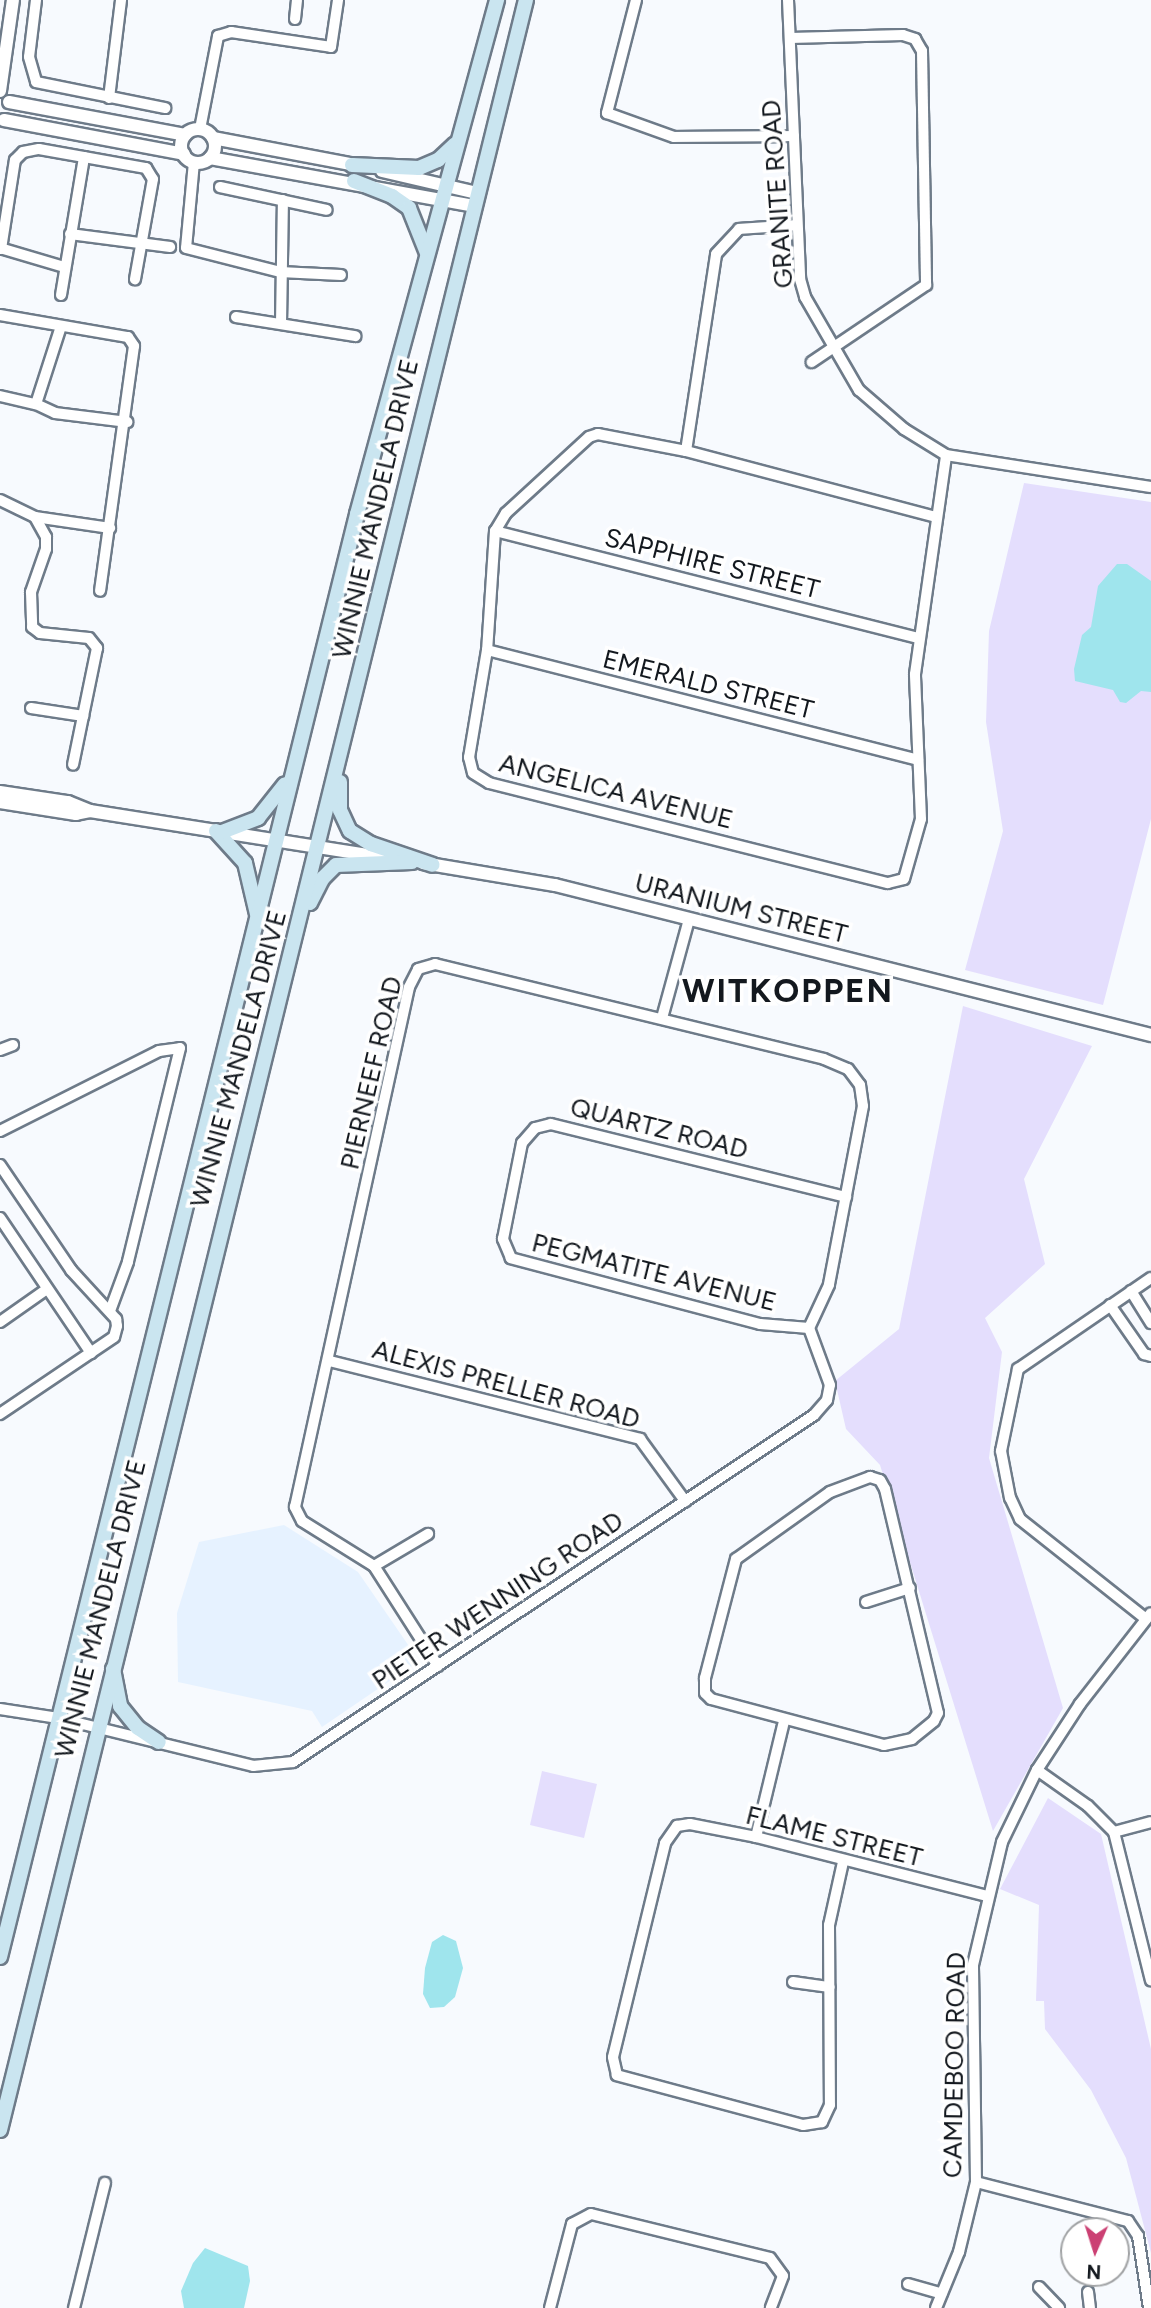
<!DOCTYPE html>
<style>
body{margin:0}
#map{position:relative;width:1151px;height:2308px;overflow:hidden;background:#f7fafe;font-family:Figtree,sans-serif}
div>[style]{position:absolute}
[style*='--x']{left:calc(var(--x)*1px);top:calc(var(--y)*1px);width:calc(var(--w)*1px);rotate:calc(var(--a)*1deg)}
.built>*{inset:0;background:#e6f2ff}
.green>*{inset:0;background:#e4defd}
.water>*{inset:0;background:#9fe5ed}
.roads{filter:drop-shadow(2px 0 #6e7b89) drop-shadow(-2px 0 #6e7b89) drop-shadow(0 2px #6e7b89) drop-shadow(0 -2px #6e7b89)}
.minor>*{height:10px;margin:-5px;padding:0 5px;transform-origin:5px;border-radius:5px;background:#fff}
.tertiary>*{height:12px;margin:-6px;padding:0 6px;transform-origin:6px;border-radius:6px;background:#fff}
.tertiary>.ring{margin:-6px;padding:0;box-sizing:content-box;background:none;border:12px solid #fff;border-radius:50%}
.secondary>*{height:14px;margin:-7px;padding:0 7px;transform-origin:7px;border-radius:7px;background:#cae5f0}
span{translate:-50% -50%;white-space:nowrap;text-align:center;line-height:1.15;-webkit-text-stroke:7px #fff;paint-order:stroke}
.street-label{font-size:26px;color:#13181e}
.district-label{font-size:33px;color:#13181e;font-weight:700;letter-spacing:2px}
.north{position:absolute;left:1060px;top:2217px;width:70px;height:70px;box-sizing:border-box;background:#fff;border:2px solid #a1a3a5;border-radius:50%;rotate:183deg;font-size:19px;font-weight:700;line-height:28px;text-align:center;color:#13181e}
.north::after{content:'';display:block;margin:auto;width:24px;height:32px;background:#cb4073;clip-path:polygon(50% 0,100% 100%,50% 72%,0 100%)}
</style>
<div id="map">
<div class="built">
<i style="clip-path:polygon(284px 1525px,358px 1572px,413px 1652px,413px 1665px,322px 1727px,312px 1711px,178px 1682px,177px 1613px,199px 1542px)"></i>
</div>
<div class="green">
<i style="clip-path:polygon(1024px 483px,1151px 502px,1151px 819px,1103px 1005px,965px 970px,1003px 831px,986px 722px,989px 631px)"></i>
<i style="clip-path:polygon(963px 1006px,1092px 1046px,1024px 1179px,1045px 1264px,985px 1318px,1002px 1352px,989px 1458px,1063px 1708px,993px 1831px,880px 1465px,846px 1429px,835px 1381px,899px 1329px)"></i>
<i style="clip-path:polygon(542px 1771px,597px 1784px,584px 1838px,530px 1825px)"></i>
<i style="clip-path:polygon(1048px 1798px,1101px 1834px,1151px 2049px,1151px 2253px,1126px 2158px,1091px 2090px,1045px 2029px,1044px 2001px,1036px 2001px,1039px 1905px,1000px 1889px)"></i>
</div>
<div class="water">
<i style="clip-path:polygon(1117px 564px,1127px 564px,1151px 581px,1151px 692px,1141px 691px,1126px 703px,1120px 702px,1113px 690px,1075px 681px,1074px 669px,1082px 635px,1091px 627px,1098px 586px)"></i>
<i style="clip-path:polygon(443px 1935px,456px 1941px,463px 1968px,455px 1997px,444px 2007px,430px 2008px,423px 1994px,425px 1968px,432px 1942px)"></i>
<i style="clip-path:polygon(205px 2248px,248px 2266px,250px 2281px,244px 2308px,184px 2308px,181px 2291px,193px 2263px)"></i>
</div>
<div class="roads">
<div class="minor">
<i style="--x:36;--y:0;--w:57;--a:97"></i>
<i style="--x:29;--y:57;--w:26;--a:74"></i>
<i style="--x:36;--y:82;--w:132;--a:11.4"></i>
<i style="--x:636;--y:0;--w:117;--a:104.4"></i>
<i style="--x:607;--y:113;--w:71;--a:19.7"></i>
<i style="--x:674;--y:137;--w:120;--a:-0.5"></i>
<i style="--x:788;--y:0;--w:279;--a:87.5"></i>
<i style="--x:800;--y:279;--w:19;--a:74"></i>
<i style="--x:805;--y:297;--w:108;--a:59.9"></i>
<i style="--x:859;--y:390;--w:60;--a:40.9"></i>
<i style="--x:904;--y:429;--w:49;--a:31.8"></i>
<i style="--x:946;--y:455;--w:207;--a:8.9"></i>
<i style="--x:295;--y:19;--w:19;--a:-84"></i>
<i style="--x:790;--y:38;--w:113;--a:-1.5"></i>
<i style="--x:903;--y:35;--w:13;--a:18"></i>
<i style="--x:915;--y:39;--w:14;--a:60"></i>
<i style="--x:922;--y:51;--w:234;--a:89"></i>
<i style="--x:926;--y:285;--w:138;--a:146"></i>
<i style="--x:109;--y:98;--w:99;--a:-83"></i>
<i style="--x:200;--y:129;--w:95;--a:-79"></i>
<i style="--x:218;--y:36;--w:14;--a:-17"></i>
<i style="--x:231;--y:32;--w:101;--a:8.5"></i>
<i style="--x:331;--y:47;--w:48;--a:-81.5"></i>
<i style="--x:194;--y:162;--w:86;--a:95.3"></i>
<i style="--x:186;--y:248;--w:97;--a:14.3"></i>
<i style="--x:280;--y:272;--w:61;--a:2.8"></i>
<i style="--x:220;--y:187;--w:109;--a:12.1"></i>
<i style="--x:70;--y:234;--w:101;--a:7.4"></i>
<i style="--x:0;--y:248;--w:67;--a:16.5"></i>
<i style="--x:1;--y:249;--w:90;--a:-81.1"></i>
<i style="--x:15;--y:160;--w:11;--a:-45"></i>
<i style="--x:23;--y:152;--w:16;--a:-11"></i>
<i style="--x:39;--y:149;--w:109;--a:10.1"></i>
<i style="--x:146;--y:168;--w:13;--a:58"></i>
<i style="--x:153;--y:179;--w:102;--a:100.2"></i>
<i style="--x:61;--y:295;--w:140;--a:-80.5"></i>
<i style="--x:0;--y:315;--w:130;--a:9.8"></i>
<i style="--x:128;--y:337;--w:11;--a:56"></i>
<i style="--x:134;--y:346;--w:247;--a:97.9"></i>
<i style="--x:236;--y:317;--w:121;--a:9.1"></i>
<i style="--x:281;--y:324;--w:124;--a:-89.1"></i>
<i style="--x:0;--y:396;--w:37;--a:13"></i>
<i style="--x:36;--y:404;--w:21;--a:25"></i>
<i style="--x:55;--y:413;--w:73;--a:7.1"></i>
<i style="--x:36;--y:404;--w:82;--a:-72.2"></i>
<i style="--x:686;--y:451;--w:199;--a:-81.3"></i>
<i style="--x:716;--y:254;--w:34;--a:-47"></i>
<i style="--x:739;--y:229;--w:58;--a:-3.9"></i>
<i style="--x:0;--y:500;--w:39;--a:26"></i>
<i style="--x:35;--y:517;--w:76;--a:8.3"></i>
<i style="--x:35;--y:517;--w:23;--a:61"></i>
<i style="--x:46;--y:537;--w:12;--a:90"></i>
<i style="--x:46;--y:549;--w:46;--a:109.2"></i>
<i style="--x:31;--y:592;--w:35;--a:88"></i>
<i style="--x:32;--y:627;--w:10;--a:37"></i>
<i style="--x:40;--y:633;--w:49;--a:5.8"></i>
<i style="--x:89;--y:638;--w:13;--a:51"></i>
<i style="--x:97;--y:648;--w:119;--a:101.6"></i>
<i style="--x:936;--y:517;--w:259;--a:-165.2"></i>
<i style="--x:686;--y:451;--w:90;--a:-169.1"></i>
<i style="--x:598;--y:434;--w:9;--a:162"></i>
<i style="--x:589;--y:437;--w:113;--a:137.5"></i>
<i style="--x:506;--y:513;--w:21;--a:121"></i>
<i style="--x:495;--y:531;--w:119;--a:93.8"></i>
<i style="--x:487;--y:650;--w:109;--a:99.5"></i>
<i style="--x:469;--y:757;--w:16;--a:76"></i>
<i style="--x:473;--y:773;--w:19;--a:32"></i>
<i style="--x:489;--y:783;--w:411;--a:14.1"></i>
<i style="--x:888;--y:883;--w:16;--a:-14"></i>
<i style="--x:904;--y:879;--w:62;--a:-74.2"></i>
<i style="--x:921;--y:819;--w:145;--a:-92.4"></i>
<i style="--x:915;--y:674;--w:221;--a:-81.9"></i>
<i style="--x:495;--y:531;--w:436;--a:14.2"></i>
<i style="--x:487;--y:650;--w:445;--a:14.3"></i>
<i style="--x:31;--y:708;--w:53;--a:8.7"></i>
<i style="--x:662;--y:1018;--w:103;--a:-74.7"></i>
<i style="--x:0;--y:1050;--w:14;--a:-21"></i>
<i style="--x:0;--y:1131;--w:178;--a:-26.7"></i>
<i style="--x:159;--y:1051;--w:21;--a:-8"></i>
<i style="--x:180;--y:1048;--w:220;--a:103.7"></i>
<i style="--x:128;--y:1262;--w:52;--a:110.2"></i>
<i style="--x:0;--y:1165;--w:127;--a:55.9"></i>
<i style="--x:71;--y:1270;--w:67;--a:47.4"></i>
<i style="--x:116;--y:1319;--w:7;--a:82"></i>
<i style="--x:117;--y:1326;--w:11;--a:105"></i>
<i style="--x:114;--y:1337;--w:138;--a:146"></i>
<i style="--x:0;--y:1218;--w:163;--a:56"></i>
<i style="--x:1131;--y:1291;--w:38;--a:58"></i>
<i style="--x:1110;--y:1305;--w:60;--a:55.2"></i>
<i style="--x:1144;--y:1354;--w:7;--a:16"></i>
<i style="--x:0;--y:1322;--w:57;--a:-35.1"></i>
<i style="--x:809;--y:1328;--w:49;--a:-175.3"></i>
<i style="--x:760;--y:1324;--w:258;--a:-165.2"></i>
<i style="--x:511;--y:1258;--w:21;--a:-113"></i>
<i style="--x:503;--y:1239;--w:98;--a:-78.8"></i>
<i style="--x:522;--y:1143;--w:20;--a:-49"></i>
<i style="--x:535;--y:1128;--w:16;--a:-14"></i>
<i style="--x:551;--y:1124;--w:304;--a:13.9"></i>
<i style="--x:330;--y:1361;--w:320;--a:14.1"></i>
<i style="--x:640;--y:1439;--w:77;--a:54"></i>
<i style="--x:870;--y:1477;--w:10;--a:17"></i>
<i style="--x:880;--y:1480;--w:10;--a:61"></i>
<i style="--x:885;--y:1489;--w:230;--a:76.7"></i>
<i style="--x:938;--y:1713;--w:9;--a:117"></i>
<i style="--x:934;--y:1721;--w:28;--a:141"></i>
<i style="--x:912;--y:1739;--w:29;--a:168"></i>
<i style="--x:884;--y:1745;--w:179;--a:-165.1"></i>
<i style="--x:711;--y:1699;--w:8;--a:-135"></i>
<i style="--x:705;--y:1693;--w:15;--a:-90"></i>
<i style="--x:705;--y:1678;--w:123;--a:-75.4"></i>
<i style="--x:736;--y:1559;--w:115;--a:-35.5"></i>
<i style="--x:830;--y:1492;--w:43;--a:-20.6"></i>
<i style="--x:374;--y:1566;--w:63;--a:-30.7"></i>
<i style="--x:866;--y:1602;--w:46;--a:-17.7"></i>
<i style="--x:1146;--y:1619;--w:161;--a:-141.6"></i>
<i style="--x:1020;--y:1519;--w:23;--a:-115"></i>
<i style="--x:1010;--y:1498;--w:48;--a:-100.8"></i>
<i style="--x:1001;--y:1451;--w:84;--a:-78.3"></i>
<i style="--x:1018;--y:1369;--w:161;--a:-34.4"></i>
<i style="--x:438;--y:1666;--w:119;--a:-122.6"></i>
<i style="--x:374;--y:1566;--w:85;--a:-148"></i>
<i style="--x:302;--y:1521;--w:16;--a:-117"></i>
<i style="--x:295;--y:1507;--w:532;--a:-77.63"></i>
<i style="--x:409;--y:987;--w:20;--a:-63"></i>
<i style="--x:418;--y:969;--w:18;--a:-16"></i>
<i style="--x:435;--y:964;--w:400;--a:13.7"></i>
<i style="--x:824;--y:1059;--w:26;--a:23"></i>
<i style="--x:848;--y:1069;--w:20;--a:53"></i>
<i style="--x:860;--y:1085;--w:21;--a:82"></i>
<i style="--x:863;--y:1106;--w:182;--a:100.8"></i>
<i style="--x:829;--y:1285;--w:47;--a:114.9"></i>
<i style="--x:0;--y:1709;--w:59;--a:8.8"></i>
<i style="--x:58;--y:1718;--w:201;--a:13.8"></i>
<i style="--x:253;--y:1766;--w:40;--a:-5.7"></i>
<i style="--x:293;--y:1762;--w:626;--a:-33.66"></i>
<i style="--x:814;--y:1415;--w:20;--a:-49"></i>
<i style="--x:827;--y:1400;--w:15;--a:-79"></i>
<i style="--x:830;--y:1385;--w:61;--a:-110.2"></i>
<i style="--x:1037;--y:1770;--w:62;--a:35.2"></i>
<i style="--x:1088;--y:1806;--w:37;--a:45"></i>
<i style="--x:1114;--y:1832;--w:153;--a:76"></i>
<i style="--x:1114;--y:1832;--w:38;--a:-15"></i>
<i style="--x:756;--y:1837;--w:119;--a:-76.4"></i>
<i style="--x:843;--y:1862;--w:65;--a:102.5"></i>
<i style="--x:829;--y:1925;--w:180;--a:89.7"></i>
<i style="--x:830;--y:2105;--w:19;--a:115"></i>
<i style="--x:822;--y:2122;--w:19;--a:171"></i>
<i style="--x:803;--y:2125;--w:193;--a:-165"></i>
<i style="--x:617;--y:2075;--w:18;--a:-103"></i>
<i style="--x:613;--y:2057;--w:220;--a:-76.3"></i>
<i style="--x:665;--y:1843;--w:21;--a:-55"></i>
<i style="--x:677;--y:1826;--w:13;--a:-9"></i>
<i style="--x:690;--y:1824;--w:67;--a:11.1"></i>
<i style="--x:756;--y:1837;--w:238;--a:14.3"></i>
<i style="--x:793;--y:1982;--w:37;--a:8"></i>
<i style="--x:976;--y:2182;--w:157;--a:14.4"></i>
<i style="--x:1128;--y:2221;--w:18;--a:56"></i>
<i style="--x:1138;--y:2236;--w:73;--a:81.3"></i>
<i style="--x:908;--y:2284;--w:35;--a:16"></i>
<i style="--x:1039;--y:2287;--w:29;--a:46"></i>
<i style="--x:1088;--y:2292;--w:16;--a:83"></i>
<i style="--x:74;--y:2308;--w:129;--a:-76.1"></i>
<i style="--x:550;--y:2308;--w:87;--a:-75.3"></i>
<i style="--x:572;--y:2224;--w:21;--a:-28"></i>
<i style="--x:591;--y:2214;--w:184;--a:13.8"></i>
<i style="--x:770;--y:2258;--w:22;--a:54"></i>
<i style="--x:783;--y:2276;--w:34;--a:111"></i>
<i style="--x:936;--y:2308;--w:61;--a:-67.7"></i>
<i style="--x:959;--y:2252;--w:72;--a:-76.3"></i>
<i style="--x:976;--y:2182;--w:217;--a:-90.8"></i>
<i style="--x:973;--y:1965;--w:126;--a:-76.7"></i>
<i style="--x:1002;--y:1842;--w:80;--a:-64.1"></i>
<i style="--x:1037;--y:1770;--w:79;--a:-56.9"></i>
<i style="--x:1080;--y:1704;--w:115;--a:-52"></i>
</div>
<div class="tertiary">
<i style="--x:0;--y:91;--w:92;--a:-81.9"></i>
<i style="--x:9;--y:102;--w:179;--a:10.6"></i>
<i style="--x:4;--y:120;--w:183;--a:10.7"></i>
<i class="ring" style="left:181px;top:129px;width:22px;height:22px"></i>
<i style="--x:213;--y:138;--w:151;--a:10.7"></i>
<i style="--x:210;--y:158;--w:268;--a:10.3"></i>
<i style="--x:382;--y:171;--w:98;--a:13"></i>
<i style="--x:0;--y:792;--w:69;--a:8.4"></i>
<i style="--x:68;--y:802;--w:24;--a:22"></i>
<i style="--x:90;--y:811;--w:308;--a:9"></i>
<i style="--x:0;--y:802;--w:77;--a:9"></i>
<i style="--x:76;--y:814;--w:14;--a:-12"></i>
<i style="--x:423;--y:863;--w:134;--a:9.5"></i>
<i style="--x:555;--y:885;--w:615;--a:14.13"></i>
</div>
<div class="secondary">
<i style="--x:352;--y:165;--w:67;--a:2.6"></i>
<i style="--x:419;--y:168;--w:21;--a:-23"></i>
<i style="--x:438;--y:160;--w:23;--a:-43"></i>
<i style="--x:354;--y:181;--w:41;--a:21.5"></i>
<i style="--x:392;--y:196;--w:21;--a:35"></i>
<i style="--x:409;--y:208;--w:48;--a:68.2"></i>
<i style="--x:340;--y:782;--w:28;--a:90"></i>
<i style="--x:340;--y:810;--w:23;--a:65"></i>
<i style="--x:350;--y:831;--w:25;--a:32"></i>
<i style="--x:371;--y:844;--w:65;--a:18.7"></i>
<i style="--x:216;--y:831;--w:43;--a:47.8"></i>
<i style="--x:245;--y:863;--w:52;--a:76.8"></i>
<i style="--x:222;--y:832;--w:39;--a:-21"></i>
<i style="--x:258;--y:818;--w:43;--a:-51.5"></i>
<i style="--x:310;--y:903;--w:28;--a:-63"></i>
<i style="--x:323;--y:878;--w:18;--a:-45"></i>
<i style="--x:336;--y:865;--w:76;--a:-2.3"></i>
<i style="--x:113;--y:1669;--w:38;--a:79"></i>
<i style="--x:120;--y:1706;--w:28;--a:51"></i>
<i style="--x:138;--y:1728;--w:25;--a:34"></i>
<i style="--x:0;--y:1957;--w:1487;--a:-76.1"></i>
<i style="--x:357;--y:514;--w:533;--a:-74.76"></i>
<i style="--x:0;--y:2130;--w:2194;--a:-76.13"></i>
</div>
</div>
<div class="street-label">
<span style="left:778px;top:194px;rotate:-94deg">GRANITE ROAD</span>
<span style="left:376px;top:509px;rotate:-77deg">WINNIE MANDELA DRIVE</span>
<span style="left:712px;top:564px;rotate:14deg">SAPPHIRE STREET</span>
<span style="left:708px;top:685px;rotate:14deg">EMERALD STREET</span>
<span style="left:616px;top:792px;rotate:14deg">ANGELICA AVENUE</span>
<span style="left:741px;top:909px;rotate:14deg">URANIUM STREET</span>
<span style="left:239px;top:1059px;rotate:-75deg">WINNIE MANDELA DRIVE</span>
<span style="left:372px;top:1073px;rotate:-77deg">PIERNEEF ROAD</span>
<span style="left:659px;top:1129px;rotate:14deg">QUARTZ ROAD</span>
<span style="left:654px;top:1273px;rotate:14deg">PEGMATITE AVENUE</span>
<span style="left:506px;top:1385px;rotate:15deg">ALEXIS PRELLER ROAD</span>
<span style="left:498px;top:1601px;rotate:-34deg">PIETER WENNING ROAD</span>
<span style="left:101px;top:1609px;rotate:-76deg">WINNIE MANDELA DRIVE</span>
<span style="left:834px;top:1837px;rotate:14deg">FLAME STREET</span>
<span style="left:955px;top:2065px;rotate:-89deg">CAMDEBOO ROAD</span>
</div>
<div class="district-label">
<span style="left:788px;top:991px">WITKOPPEN</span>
</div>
<div class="north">N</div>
</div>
